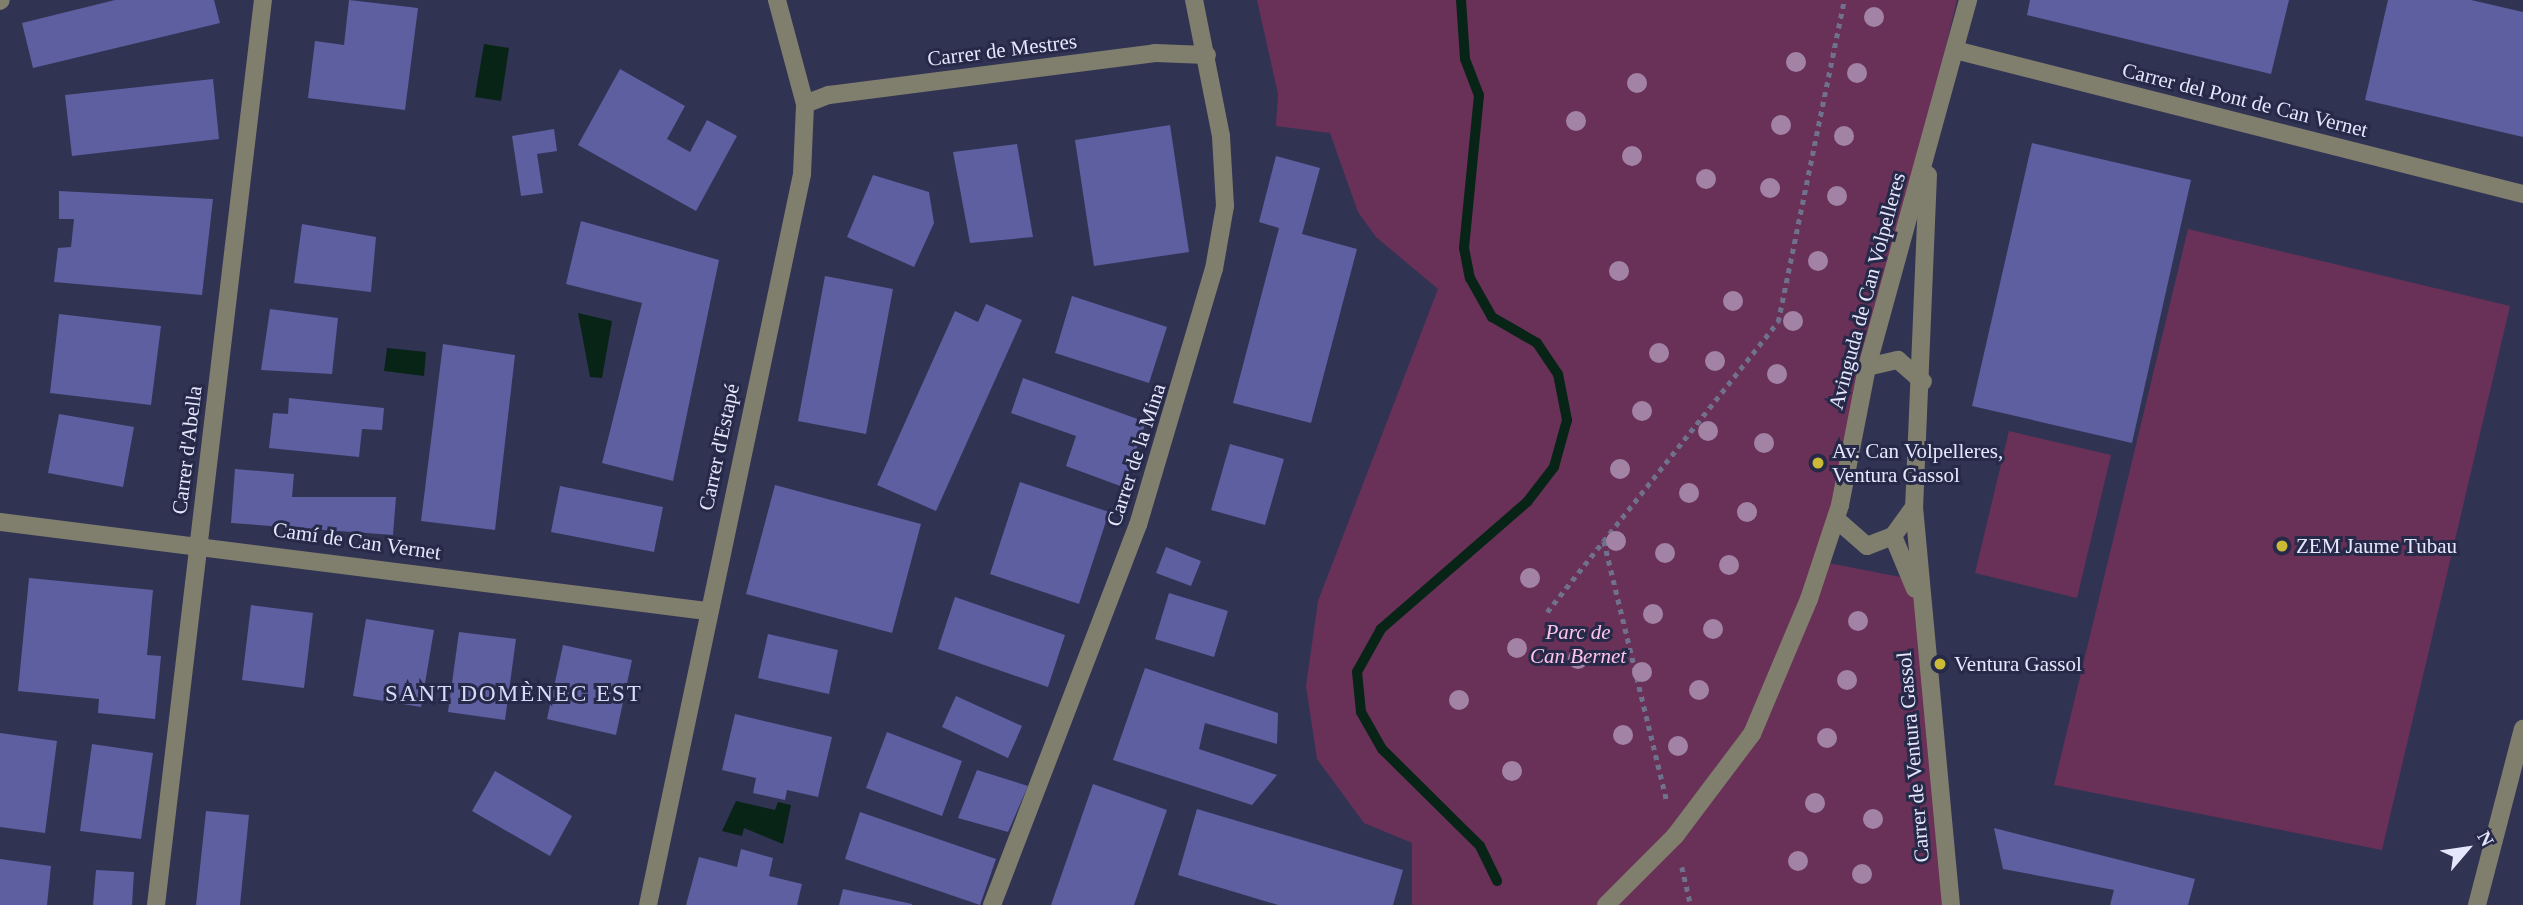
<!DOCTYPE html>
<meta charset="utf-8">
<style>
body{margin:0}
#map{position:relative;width:2523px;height:905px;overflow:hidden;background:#313353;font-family:"Times New Roman",serif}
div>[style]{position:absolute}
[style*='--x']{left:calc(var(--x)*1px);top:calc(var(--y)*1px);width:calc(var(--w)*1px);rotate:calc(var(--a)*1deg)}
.green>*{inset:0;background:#693158}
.water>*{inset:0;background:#082417}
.stream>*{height:10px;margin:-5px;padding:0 5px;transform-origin:5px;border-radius:5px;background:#082417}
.building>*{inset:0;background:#5d5fa1}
.path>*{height:4.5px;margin-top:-2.25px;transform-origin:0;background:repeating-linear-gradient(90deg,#6f718d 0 5px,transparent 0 10px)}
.minor>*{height:18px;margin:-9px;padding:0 9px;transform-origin:9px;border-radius:9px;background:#807e6d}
.trees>*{width:20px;height:20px;margin:-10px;border-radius:50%;background:#a283a6}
.dots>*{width:19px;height:19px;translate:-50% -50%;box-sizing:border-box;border:4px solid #272948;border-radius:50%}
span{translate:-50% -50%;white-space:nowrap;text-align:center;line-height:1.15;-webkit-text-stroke:6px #272948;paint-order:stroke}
.street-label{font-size:21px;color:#e5e8fd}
.poi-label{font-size:21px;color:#e5e8fd}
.left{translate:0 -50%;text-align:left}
.park-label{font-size:21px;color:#fec4e9;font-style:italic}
.neighbourhood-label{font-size:23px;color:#d8dbfc;letter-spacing:2px}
.north{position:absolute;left:2432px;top:814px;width:70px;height:70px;-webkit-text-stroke:5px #272948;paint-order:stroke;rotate:61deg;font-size:19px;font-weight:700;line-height:28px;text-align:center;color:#e5e8fd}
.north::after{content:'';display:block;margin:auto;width:24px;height:32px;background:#e5e8fd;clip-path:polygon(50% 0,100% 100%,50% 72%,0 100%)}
</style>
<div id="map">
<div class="green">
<i style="clip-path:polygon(1257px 0,1957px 0,1823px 562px,1921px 581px,1952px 905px,1412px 905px,1412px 843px,1364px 823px,1317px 759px,1306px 686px,1318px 601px,1438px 289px,1376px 237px,1358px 212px,1330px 133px,1276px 126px,1278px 94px)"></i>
<i style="clip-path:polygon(2188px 229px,2510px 306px,2382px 850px,2054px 785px)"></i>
<i style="clip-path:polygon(2009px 431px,2111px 455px,2077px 598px,1975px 573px)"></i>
</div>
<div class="water">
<i style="clip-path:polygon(484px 44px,509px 48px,501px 101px,475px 97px)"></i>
<i style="clip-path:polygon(578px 313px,612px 321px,602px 378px,590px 377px)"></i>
<i style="clip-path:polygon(387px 348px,426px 352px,424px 376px,384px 371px)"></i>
<i style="clip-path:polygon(736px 801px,775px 810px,778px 802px,791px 805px,783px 844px,744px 828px,742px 836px,722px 831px)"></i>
</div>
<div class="stream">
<i style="--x:1461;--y:0;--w:59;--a:86.1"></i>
<i style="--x:1465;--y:59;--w:39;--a:69"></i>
<i style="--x:1479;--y:95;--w:154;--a:95.6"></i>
<i style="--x:1464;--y:248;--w:31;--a:79"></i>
<i style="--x:1470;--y:278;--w:45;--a:60.6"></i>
<i style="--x:1492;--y:317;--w:52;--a:30"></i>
<i style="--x:1537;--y:343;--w:37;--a:56"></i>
<i style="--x:1558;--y:374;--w:47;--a:78.9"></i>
<i style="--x:1567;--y:420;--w:49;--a:105.5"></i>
<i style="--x:1554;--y:467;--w:44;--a:127.6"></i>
<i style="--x:1527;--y:502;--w:194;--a:139"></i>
<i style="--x:1381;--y:629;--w:49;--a:119.2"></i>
<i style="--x:1357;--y:672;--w:40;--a:84.3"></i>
<i style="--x:1361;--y:712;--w:43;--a:60.4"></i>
<i style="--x:1382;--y:749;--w:138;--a:44.7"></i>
<i style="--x:1480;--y:846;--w:39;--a:64"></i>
</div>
<div class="building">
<i style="clip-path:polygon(115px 0,214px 0,220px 23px,33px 68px,22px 23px)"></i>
<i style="clip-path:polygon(349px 0,418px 8px,405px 110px,308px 98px,315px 41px,344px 45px)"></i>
<i style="clip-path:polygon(2030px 0,2289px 0,2271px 74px,2027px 15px)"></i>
<i style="clip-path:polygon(2388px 0,2471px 0,2523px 12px,2523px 137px,2365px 100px)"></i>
<i style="clip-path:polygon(620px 69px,685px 106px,667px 139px,690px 152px,707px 120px,737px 136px,696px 211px,578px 145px)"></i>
<i style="clip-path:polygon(213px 79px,219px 139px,72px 156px,65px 95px)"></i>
<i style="clip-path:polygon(1170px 125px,1189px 252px,1094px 266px,1075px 140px)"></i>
<i style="clip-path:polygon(554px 129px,557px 151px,537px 154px,543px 193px,521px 196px,512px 136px)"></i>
<i style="clip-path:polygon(2032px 143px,2191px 180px,2132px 443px,1972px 406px)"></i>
<i style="clip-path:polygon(1017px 144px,1033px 237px,970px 243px,953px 152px)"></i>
<i style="clip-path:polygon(1276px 156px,1320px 168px,1302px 234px,1357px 249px,1311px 423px,1233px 403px,1279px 228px,1259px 222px)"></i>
<i style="clip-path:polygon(873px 175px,929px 192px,934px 223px,914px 267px,847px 237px)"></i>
<i style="clip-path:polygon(59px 191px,213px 199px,202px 295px,54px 282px,58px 248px,71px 247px,74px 219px,59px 219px)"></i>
<i style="clip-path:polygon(581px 221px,719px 260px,673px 481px,602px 463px,642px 303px,566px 284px)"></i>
<i style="clip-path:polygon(302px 224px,376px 237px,371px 292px,294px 283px)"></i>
<i style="clip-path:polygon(825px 276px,893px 289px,866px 434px,798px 421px)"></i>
<i style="clip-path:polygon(1072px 296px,1167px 327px,1149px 383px,1055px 353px)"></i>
<i style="clip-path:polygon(986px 304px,1022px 320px,936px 511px,877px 485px,955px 311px,978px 322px)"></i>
<i style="clip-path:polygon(270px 309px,338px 318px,332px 374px,261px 370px)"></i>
<i style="clip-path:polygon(59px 314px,161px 326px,151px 405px,50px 393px)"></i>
<i style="clip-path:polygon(443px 344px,515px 355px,495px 530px,421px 521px)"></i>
<i style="clip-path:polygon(1023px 378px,1146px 422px,1123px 487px,1066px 466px,1076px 436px,1011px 413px)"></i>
<i style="clip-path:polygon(289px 398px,384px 408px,382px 430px,362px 429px,359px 457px,269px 448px,273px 413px,288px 414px)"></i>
<i style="clip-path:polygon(59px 414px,134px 427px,123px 487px,48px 473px)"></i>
<i style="clip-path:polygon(1230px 444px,1284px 459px,1265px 525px,1211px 510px)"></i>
<i style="clip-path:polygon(235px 469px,294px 474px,292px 497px,396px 497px,393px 535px,231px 523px)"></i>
<i style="clip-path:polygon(1020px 482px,1109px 512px,1079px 604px,990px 574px)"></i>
<i style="clip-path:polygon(775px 485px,921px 524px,892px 633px,746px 594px)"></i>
<i style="clip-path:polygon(560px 486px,663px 507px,654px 552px,551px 532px)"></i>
<i style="clip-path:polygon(1166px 547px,1201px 561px,1191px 586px,1156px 573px)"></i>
<i style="clip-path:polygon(29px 578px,153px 590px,147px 655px,161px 656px,155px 719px,98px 713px,99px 699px,18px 691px)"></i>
<i style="clip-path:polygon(1169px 593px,1228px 611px,1214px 657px,1155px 639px)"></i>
<i style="clip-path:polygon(955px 597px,1065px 635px,1048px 687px,938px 649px)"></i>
<i style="clip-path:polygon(251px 605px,313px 613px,304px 688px,242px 680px)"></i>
<i style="clip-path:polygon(366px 619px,434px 630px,421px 707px,353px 696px)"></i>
<i style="clip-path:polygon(459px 632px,516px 639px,505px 720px,448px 712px)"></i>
<i style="clip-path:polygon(768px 634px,838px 650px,829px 694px,758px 678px)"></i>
<i style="clip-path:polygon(563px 645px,632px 660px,616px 735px,547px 719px)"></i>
<i style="clip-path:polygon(1145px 668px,1278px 713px,1277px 744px,1205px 723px,1199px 749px,1277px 775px,1252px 805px,1113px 760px)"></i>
<i style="clip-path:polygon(956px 696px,1022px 726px,1008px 758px,942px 727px)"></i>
<i style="clip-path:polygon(735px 714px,832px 737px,818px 797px,787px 790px,785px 800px,753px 793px,756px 778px,722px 770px)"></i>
<i style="clip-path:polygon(887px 732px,962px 761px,942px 816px,866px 788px)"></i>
<i style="clip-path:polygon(0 733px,57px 741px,45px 833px,0 827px)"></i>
<i style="clip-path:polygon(92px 744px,153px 753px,141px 839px,80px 831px)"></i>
<i style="clip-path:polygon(977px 770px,1028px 786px,1008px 832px,958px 818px)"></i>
<i style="clip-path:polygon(495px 771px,572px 816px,550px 856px,472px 811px)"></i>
<i style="clip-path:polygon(1093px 784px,1167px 810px,1134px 905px,1051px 905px)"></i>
<i style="clip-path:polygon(1197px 809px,1403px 870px,1393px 905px,1278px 905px,1178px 875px)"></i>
<i style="clip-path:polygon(206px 811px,249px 815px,240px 905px,196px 905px)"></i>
<i style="clip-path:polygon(860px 812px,996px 859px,980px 905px,845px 859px)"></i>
<i style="clip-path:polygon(1994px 828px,2195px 879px,2188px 905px,2110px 905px,2114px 890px,2003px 869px)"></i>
<i style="clip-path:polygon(741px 849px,773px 858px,769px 876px,802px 884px,797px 905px,686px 905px,699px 857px,737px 867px)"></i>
<i style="clip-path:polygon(0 859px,51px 866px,47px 905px,0 905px)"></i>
<i style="clip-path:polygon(96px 870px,134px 872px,132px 905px,93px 905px)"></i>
<i style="clip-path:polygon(843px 889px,912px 904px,912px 905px,839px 905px)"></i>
</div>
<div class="path">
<i style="--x:1604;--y:541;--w:268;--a:76.4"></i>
<i style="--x:1547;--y:612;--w:371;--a:-51.5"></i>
<i style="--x:1778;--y:322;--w:329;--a:-78.4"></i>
<i style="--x:1682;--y:867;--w:39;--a:77"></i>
</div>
<div class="minor">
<i style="--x:0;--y:1;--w:1;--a:-45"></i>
<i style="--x:1955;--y:50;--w:586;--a:14.23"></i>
<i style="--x:805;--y:104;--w:26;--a:-21"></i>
<i style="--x:829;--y:95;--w:329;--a:-7.3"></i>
<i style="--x:1155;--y:53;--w:52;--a:2.2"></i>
<i style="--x:1928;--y:175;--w:332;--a:92.4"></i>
<i style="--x:1914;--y:507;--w:400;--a:84.7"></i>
<i style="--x:1867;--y:367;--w:32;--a:-13"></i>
<i style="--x:1898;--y:360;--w:33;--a:41"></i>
<i style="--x:1836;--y:519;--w:41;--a:41.1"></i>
<i style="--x:1867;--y:546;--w:28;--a:-21"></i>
<i style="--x:1893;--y:536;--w:36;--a:-54"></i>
<i style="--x:0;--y:522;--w:712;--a:7.18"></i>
<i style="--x:1893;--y:536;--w:57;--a:67.5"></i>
<i style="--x:156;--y:905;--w:911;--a:-83.26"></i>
<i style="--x:648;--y:905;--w:747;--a:-78.1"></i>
<i style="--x:802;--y:174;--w:70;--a:-87.5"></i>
<i style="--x:805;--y:104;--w:108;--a:-105.1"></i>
<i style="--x:992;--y:905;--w:407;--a:-69"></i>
<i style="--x:1138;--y:525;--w:267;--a:-73.5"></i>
<i style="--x:1214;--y:269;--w:64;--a:-80.1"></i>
<i style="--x:1225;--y:206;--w:70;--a:-93.3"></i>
<i style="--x:1221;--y:136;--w:139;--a:-101.2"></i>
<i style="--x:1606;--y:905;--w:98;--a:-45"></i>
<i style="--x:1675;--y:836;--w:128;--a:-53"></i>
<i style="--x:1752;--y:734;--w:147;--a:-67.1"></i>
<i style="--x:1809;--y:599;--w:99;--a:-71.7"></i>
<i style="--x:1840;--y:505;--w:141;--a:-78.9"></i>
<i style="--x:1867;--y:367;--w:381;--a:-74.6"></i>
<i style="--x:2477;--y:905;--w:182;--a:-75.4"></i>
</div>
<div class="trees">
<i style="left:1874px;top:17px"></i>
<i style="left:1796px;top:62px"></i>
<i style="left:1857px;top:73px"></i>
<i style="left:1637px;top:83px"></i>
<i style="left:1576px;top:121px"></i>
<i style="left:1781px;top:125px"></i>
<i style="left:1844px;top:136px"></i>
<i style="left:1632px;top:156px"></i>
<i style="left:1706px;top:179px"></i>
<i style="left:1770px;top:188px"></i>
<i style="left:1837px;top:196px"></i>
<i style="left:1818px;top:261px"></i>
<i style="left:1619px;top:271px"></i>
<i style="left:1733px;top:301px"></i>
<i style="left:1793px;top:321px"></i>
<i style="left:1659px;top:353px"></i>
<i style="left:1715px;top:361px"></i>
<i style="left:1777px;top:374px"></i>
<i style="left:1642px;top:411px"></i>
<i style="left:1708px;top:431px"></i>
<i style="left:1764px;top:443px"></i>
<i style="left:1620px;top:469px"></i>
<i style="left:1689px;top:493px"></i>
<i style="left:1747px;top:512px"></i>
<i style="left:1616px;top:541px"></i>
<i style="left:1665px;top:553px"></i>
<i style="left:1729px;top:565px"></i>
<i style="left:1530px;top:578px"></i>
<i style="left:1653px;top:614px"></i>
<i style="left:1858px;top:621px"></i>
<i style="left:1713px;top:629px"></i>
<i style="left:1517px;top:648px"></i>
<i style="left:1578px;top:659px"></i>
<i style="left:1642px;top:672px"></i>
<i style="left:1847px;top:680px"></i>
<i style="left:1699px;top:690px"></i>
<i style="left:1459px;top:700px"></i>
<i style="left:1623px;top:735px"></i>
<i style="left:1827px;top:738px"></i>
<i style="left:1678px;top:746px"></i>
<i style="left:1512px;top:771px"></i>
<i style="left:1815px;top:803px"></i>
<i style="left:1873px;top:819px"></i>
<i style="left:1798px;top:861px"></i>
<i style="left:1862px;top:874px"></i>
</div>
<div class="dots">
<i style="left:1818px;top:463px;background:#ccb938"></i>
<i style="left:2282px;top:546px;background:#ccb938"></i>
<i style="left:1940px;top:664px;background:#ccb938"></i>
</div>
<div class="street-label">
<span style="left:1002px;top:50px;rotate:-7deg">Carrer de Mestres</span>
<span style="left:2245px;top:100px;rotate:14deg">Carrer del Pont de Can Vernet</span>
<span style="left:1867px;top:291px;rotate:-75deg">Avinguda de Can Volpelleres</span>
<span style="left:719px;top:447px;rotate:-78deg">Carrer d'Estapé</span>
<span style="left:187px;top:450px;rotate:-83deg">Carrer d'Abella</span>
<span style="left:1136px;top:455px;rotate:-72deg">Carrer de la Mina</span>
<span style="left:357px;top:541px;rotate:8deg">Camí de Can Vernet</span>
<span style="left:1913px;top:757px;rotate:-95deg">Carrer de Ventura Gassol</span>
</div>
<div class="poi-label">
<span class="left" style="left:1832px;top:463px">Av. Can Volpelleres,<br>Ventura Gassol</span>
<span class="left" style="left:2296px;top:546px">ZEM Jaume Tubau</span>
<span class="left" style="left:1954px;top:664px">Ventura Gassol</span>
</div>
<div class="park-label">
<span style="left:1578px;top:644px">Parc de<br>Can Bernet</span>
</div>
<div class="neighbourhood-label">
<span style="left:514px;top:694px">SANT DOMÈNEC EST</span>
</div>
<div class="north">N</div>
</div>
